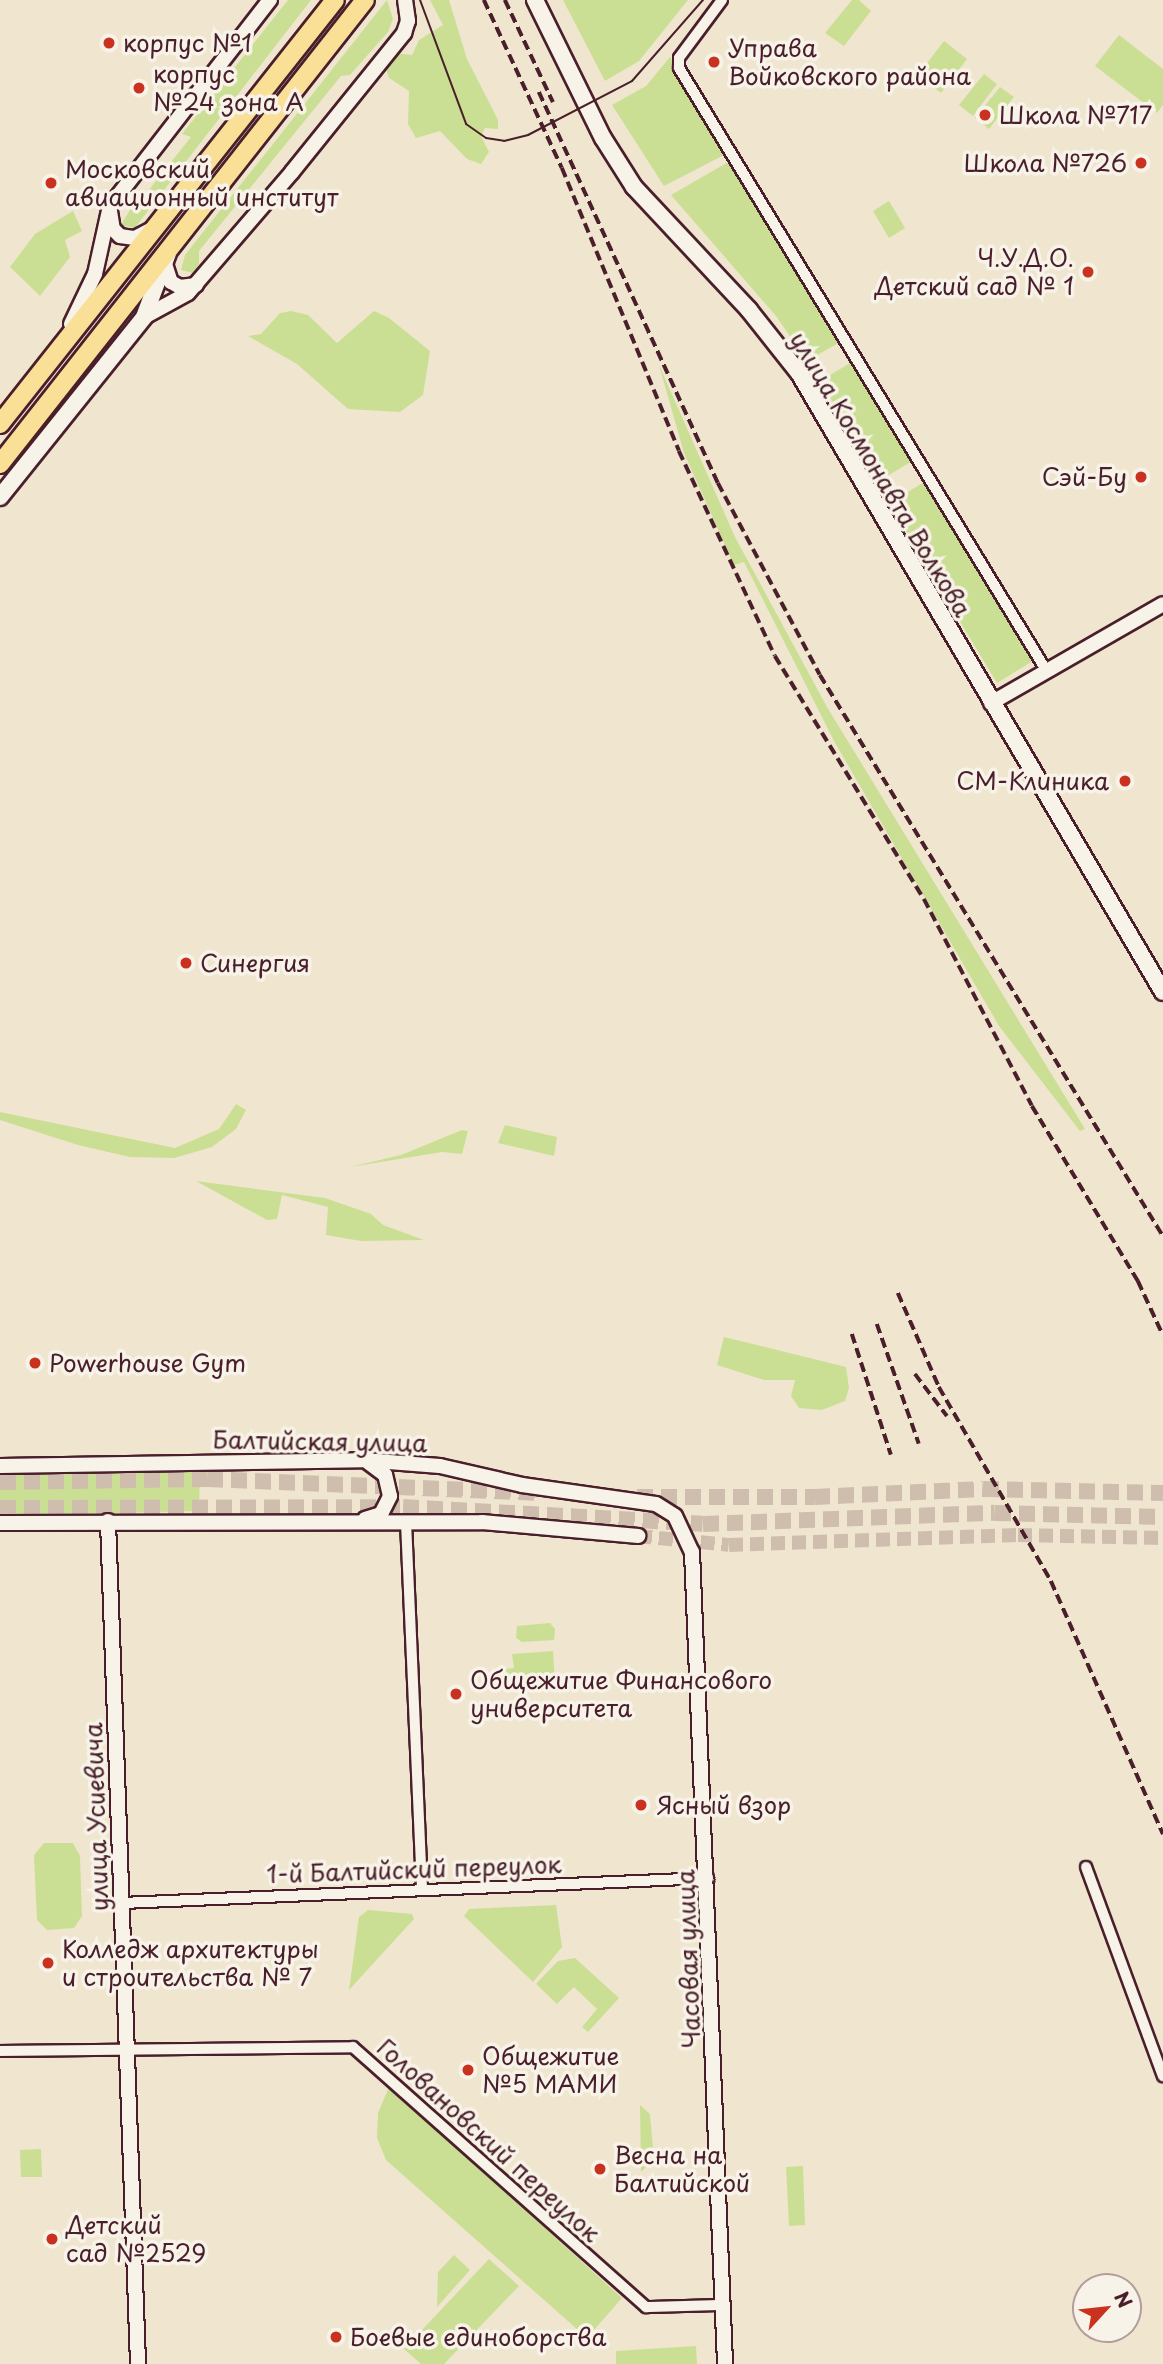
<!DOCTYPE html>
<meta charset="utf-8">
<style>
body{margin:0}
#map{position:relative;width:1163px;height:2364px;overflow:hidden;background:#f0e6cf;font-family:"Playpen Sans",sans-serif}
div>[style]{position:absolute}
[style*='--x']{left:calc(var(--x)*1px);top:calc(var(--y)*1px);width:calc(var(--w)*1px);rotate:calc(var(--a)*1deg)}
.green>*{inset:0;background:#cadf94}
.tertiary-tunnel>*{height:14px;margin-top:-7px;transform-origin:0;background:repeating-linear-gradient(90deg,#cfbeae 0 14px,transparent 0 21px)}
.secondary-tunnel>*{height:16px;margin-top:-8px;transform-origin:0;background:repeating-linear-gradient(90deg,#cfbeae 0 16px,transparent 0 24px)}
.roads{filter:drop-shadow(2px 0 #4a1f2b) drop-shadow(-2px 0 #4a1f2b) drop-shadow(0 2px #4a1f2b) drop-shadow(0 -2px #4a1f2b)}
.minor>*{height:10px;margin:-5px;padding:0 5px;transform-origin:5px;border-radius:5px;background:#f7f3e8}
.tertiary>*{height:14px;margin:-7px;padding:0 7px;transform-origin:7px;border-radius:7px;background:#f7f3e8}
.secondary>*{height:16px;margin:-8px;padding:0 8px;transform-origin:8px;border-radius:8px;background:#f7f3e8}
.primary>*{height:18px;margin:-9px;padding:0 9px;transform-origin:9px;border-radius:9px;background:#fadf96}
.tram>*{height:2px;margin:-1px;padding:0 1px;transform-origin:1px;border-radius:1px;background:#4a1f2b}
.rail>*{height:3.5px;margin-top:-1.75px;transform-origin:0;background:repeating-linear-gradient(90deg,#4a1f2b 0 10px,transparent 0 15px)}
.dots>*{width:19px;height:19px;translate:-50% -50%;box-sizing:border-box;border:4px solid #f7f3e8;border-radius:50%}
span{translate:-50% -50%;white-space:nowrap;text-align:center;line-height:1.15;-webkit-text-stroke:7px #f7f3e8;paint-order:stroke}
.poi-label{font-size:24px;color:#4a1f2b}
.left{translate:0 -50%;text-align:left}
.right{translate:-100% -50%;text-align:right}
.street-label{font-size:24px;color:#4a1f2b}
.north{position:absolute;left:1072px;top:2273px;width:70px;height:70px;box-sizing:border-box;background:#f7f3e8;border:2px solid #b29e9c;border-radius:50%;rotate:63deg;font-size:19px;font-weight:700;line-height:28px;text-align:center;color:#4a1f2b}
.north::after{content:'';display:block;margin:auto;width:24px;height:32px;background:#c8321e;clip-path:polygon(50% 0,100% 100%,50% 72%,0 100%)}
</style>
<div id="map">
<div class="green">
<i style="clip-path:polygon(288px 0,311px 0,164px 190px,148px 191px,191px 137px,182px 134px)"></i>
<i style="clip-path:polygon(387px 0,393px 19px,388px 32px,350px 75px,341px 76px,199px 251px,199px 264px,193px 273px,181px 270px,185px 255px)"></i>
<i style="clip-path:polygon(430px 0,449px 0,467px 59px,498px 120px,498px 129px,485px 128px,481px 136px,489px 152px,481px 164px,467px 159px,440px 131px,416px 138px,408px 124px,409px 91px,389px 78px,385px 66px,395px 53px,412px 55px,419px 40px,443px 25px)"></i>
<i style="clip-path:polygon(563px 0,688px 0,639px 61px,605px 81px)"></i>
<i style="clip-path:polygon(852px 0,859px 0,871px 11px,844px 46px,825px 33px)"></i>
<i style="clip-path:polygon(1119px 35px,1163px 69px,1163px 105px,1157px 113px,1095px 66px)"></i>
<i style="clip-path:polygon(944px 41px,967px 59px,941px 93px,918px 75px)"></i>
<i style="clip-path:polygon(670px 57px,726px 154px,664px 186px,612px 105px,646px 86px)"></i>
<i style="clip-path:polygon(984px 74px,997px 84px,973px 116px,959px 105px)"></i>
<i style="clip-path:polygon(1000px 87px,1014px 97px,989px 129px,975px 118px)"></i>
<i style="clip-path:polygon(730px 161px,842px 341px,807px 361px,776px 316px,671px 195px)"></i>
<i style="clip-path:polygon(160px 195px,135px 228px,121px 225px,138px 196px)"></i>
<i style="clip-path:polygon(889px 201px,905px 228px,889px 238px,873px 211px)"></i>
<i style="clip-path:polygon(73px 211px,82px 231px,65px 240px,70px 257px,40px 296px,10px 267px,35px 234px)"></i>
<i style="clip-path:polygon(291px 311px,308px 315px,337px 343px,374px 311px,389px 318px,430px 351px,423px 395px,400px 412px,348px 409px,297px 364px,248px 336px,261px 334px,280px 313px)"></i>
<i style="clip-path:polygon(855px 360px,914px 460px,879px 481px,820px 381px)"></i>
<i style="clip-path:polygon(659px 365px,735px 537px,827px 707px,1085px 1129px,1080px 1131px,999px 1026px,834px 741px,744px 562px,734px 565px,684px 453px)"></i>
<i style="clip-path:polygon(928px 480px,1036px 659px,997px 683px,889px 503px)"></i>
<i style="clip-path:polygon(236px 1104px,246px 1110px,236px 1129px,212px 1147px,174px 1158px,130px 1157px,78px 1145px,0 1120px,0 1112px,175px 1148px,219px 1129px)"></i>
<i style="clip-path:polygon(505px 1125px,557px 1137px,554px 1156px,498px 1143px)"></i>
<i style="clip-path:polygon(462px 1130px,468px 1131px,462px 1154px,442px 1152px,350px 1167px,401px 1155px)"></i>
<i style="clip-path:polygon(196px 1181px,325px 1198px,371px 1214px,383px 1225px,424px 1240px,361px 1241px,326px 1235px,328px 1207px,282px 1195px,277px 1219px,267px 1220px)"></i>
<i style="clip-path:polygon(724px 1337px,846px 1367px,849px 1388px,845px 1401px,822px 1410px,799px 1408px,791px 1396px,795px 1380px,764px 1380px,717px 1365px)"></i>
<i style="clip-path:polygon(76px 1468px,200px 1471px,199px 1511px,0 1516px,0 1470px)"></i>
<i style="clip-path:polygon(550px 1623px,555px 1629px,554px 1640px,522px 1642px,516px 1638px,517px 1626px)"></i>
<i style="clip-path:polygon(553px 1651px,555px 1683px,504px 1686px,500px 1670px,514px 1668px,512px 1654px)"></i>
<i style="clip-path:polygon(44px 1843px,73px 1843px,80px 1856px,82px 1916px,74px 1928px,47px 1930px,37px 1920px,34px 1855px)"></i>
<i style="clip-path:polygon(556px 1905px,562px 1947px,533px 1982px,464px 1916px,469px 1909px)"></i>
<i style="clip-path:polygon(368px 1910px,412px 1914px,414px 1919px,349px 1990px,359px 1917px)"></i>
<i style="clip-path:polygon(575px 1958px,619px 1998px,588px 2032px,582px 2027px,597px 2009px,574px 1987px,557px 2004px,536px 1984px,558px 1961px)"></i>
<i style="clip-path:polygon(389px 2087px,622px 2298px,587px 2338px,386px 2160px,377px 2138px,378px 2113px)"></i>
<i style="clip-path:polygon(640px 2105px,650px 2114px,654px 2160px,641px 2172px)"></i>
<i style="clip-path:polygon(41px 2149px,42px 2177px,21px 2177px,20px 2150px)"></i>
<i style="clip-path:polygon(803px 2166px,805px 2225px,789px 2226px,786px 2167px)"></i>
<i style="clip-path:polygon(454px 2255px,470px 2270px,437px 2307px,438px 2272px)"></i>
<i style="clip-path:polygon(489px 2259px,519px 2286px,444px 2364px,421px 2364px,404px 2349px)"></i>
<i style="clip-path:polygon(696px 2346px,697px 2364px,616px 2364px,616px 2351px)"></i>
</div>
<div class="tertiary-tunnel">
<i style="--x:638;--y:1536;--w:91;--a:5.6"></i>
<i style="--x:729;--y:1545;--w:289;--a:-2"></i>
<i style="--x:1018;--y:1535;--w:145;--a:1.2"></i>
</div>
<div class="secondary-tunnel">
<i style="--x:0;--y:1482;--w:207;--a:-0.8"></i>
<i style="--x:207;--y:1479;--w:334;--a:2.4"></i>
<i style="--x:637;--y:1497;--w:177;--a:0"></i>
<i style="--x:814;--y:1497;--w:169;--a:-2.7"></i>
<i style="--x:983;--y:1489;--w:180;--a:1.3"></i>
<i style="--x:0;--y:1508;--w:403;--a:-0.1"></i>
<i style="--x:403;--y:1507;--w:300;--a:3.2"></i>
<i style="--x:703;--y:1524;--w:292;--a:-2.2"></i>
<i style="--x:995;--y:1513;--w:168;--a:1.4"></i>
</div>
<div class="roads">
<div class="minor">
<i style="--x:722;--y:0;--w:72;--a:126.6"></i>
<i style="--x:679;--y:58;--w:10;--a:90"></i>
<i style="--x:679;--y:68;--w:705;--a:58.63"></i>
<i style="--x:406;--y:1522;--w:368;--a:87.5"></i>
<i style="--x:1086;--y:1867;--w:223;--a:69.8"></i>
<i style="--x:122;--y:1903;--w:587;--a:-2.44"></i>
<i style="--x:0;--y:2051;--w:353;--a:-0.6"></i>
<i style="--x:353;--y:2047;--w:392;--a:41.6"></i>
<i style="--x:646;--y:2307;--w:77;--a:-1.5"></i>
</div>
<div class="tertiary">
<i style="--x:110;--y:211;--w:18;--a:81"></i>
<i style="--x:113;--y:229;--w:10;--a:45"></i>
<i style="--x:120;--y:236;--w:15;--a:8"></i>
<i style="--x:135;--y:238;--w:19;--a:-28"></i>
<i style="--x:165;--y:264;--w:19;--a:72"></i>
<i style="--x:171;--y:282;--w:10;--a:29"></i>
<i style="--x:180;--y:287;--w:16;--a:-7"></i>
<i style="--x:144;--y:317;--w:50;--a:-28.6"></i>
<i style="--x:188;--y:293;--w:160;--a:-49.3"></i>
<i style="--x:292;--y:172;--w:179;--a:-51.1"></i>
<i style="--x:404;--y:33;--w:13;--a:-72"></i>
<i style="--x:408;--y:21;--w:21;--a:-98"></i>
<i style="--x:71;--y:324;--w:55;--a:-64.4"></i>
<i style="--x:95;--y:274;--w:70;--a:-77.6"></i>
<i style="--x:110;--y:206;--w:261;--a:-52.2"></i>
<i style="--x:991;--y:703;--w:198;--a:-29.9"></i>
<i style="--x:0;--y:1466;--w:363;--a:-0.9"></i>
<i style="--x:363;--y:1460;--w:77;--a:4.5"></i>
<i style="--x:440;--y:1466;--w:84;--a:13"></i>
<i style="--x:522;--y:1485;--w:135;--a:8.1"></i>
<i style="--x:656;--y:1504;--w:22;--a:32"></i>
<i style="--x:675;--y:1516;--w:40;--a:65"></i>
<i style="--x:692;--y:1552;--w:813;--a:87.67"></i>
<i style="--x:365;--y:1519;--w:17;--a:-17"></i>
<i style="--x:381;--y:1514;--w:20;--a:-63"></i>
<i style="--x:390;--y:1496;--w:22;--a:-103"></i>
<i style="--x:385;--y:1475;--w:21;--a:-143"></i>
<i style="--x:108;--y:1521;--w:844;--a:87.96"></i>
<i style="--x:0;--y:1523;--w:482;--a:-0.1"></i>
<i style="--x:482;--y:1522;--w:157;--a:5.1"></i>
</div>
<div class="secondary">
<i style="--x:535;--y:0;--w:154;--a:63.8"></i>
<i style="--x:603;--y:138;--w:58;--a:57.7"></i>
<i style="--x:634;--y:187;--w:168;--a:46.9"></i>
<i style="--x:749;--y:310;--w:80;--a:51.6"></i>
<i style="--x:799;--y:373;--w:718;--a:59.54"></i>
<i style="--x:0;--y:497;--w:231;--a:-51.3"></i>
<i style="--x:144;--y:317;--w:68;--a:-69.4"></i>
</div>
<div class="primary">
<i style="--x:0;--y:424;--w:540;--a:-51.69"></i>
<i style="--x:0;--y:464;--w:590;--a:-51.81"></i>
</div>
</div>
<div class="tram">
<i style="--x:420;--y:0;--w:132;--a:69.6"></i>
<i style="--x:466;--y:124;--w:24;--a:35"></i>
<i style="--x:486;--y:138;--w:18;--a:9"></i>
<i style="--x:504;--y:141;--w:25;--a:-14"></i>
<i style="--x:528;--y:135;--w:117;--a:-27.4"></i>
<i style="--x:632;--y:81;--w:108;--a:-48.8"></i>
</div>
<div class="rail">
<i style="--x:484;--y:0;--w:185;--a:65.1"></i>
<i style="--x:562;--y:168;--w:306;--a:67.5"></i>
<i style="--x:679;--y:451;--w:226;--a:64.9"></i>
<i style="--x:775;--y:656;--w:285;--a:58.5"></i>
<i style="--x:924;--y:899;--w:233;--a:62.4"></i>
<i style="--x:1032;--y:1106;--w:205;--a:58.8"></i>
<i style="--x:1138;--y:1281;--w:60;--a:65.2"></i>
<i style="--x:505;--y:0;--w:113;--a:64.8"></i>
<i style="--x:539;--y:92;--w:430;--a:65.4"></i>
<i style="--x:718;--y:483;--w:217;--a:62"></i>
<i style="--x:820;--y:675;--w:658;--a:58.56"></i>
<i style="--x:898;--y:1293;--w:103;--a:66.4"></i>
<i style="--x:939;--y:1387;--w:224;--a:60"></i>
<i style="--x:1051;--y:1581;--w:277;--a:66.1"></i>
<i style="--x:877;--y:1324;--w:127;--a:70.7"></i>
<i style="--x:852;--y:1334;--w:127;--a:72.1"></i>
<i style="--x:915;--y:1374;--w:53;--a:52.7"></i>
</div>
<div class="dots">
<i style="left:109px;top:43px;background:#c8321e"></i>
<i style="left:714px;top:62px;background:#c8321e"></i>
<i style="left:139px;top:88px;background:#c8321e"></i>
<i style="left:985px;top:115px;background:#c8321e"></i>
<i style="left:1141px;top:163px;background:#c8321e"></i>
<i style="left:51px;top:183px;background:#c8321e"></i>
<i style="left:1088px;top:272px;background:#c8321e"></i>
<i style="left:1141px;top:477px;background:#c8321e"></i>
<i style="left:1125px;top:781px;background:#c8321e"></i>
<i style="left:186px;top:963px;background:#c8321e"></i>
<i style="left:35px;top:1363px;background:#c8321e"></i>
<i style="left:456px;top:1694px;background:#c8321e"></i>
<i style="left:641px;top:1805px;background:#c8321e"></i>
<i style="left:48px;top:1963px;background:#c8321e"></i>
<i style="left:468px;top:2070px;background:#c8321e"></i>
<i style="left:600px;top:2169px;background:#c8321e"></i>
<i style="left:52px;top:2239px;background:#c8321e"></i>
<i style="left:336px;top:2337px;background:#c8321e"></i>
</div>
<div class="poi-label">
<span class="left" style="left:123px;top:43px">корпус №1</span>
<span class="left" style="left:728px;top:62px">Управа<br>Войковского района</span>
<span class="left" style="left:153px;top:88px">корпус<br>№24 зона А</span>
<span class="left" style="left:999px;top:115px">Школа №717</span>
<span class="right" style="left:1127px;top:163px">Школа №726</span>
<span class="left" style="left:65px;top:183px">Московский<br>авиационный институт</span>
<span class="right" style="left:1074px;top:272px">Ч.У.Д.О.<br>Детский сад № 1</span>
<span class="right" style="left:1127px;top:477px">Сэй-Бу</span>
<span class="right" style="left:1109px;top:781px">СМ-Клиника</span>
<span class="left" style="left:200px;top:963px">Синергия</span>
<span class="left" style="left:49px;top:1363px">Powerhouse Gym</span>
<span class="left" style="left:470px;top:1694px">Общежитие Финансового<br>университета</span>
<span class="left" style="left:657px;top:1805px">Ясный взор</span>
<span class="left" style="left:62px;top:1963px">Колледж архитектуры<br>и строительства № 7</span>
<span class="left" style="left:482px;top:2070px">Общежитие<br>№5 МАМИ</span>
<span class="left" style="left:614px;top:2169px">Весна на<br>Балтийской</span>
<span class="left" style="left:66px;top:2239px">Детский<br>сад №2529</span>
<span class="left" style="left:350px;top:2337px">Боевые единоборства</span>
</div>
<div class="street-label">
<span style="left:881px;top:474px;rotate:59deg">улица Космонавта Волкова</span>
<span style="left:320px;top:1441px;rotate:1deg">Балтийская улица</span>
<span style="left:96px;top:1817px;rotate:-92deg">улица Усиевича</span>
<span style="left:414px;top:1869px;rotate:-2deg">1-й Балтийский переулок</span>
<span style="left:688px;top:1959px;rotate:-92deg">Часовая улица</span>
<span style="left:489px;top:2140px;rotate:42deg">Головановский переулок</span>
</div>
<div class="north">N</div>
</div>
